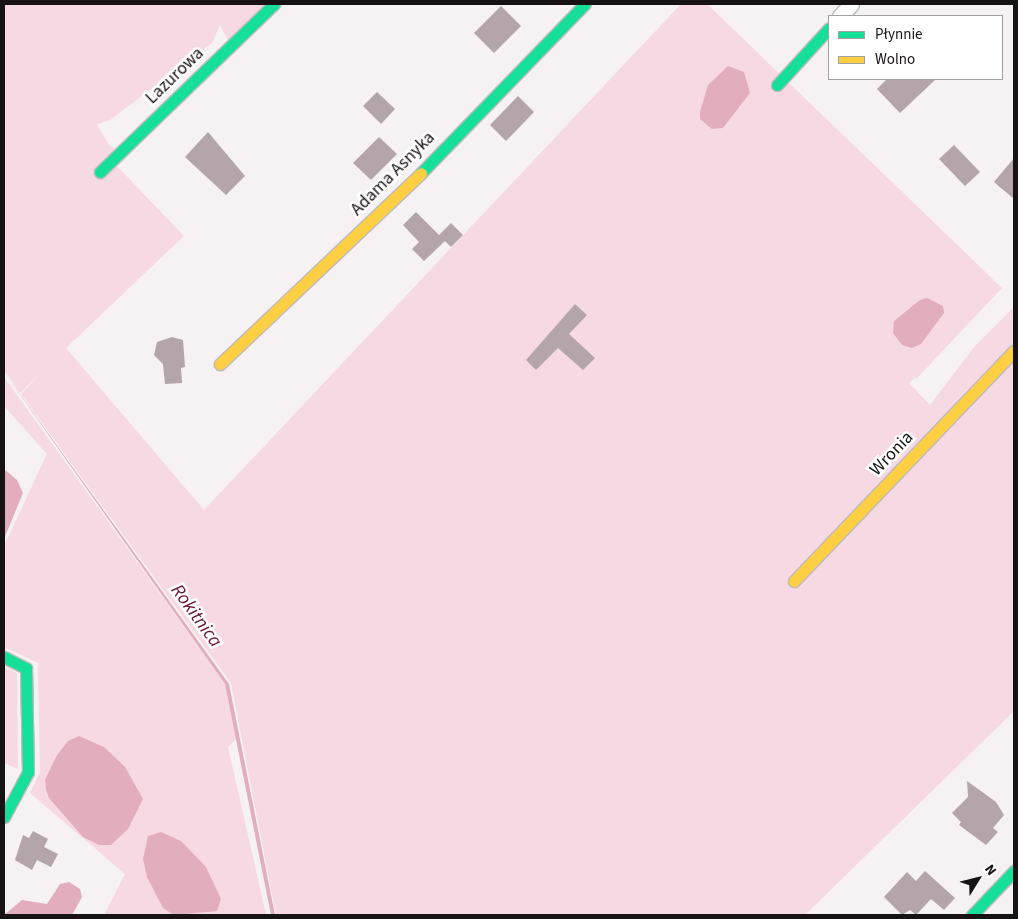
<!DOCTYPE html>
<meta charset="utf-8">
<style>
body{margin:0}
#map{position:relative;width:1018px;height:919px;overflow:hidden;background:#f6f1f2;font-family:"Source Sans 3",sans-serif}
div>[style]{position:absolute}
[style*='--x']{left:calc(var(--x)*1px);top:calc(var(--y)*1px);width:calc(var(--w)*1px);rotate:calc(var(--a)*1deg)}
.green>*{inset:0;background:#f6d9e2}
.water>*{inset:0;background:#e2aebe}
.building>*{inset:0;background:#b3a5a9}
.roads{filter:drop-shadow(1px 0 #bebbbc) drop-shadow(-1px 0 #bebbbc) drop-shadow(0 1px #bebbbc) drop-shadow(0 -1px #bebbbc)}
.street>*{height:15px;margin:-7.5px;padding:0 7.5px;transform-origin:7.5px;border-radius:7.5px;background:#fefdfd}
.fast>*{height:11px;margin:-5.5px;padding:0 5.5px;transform-origin:5.5px;border-radius:5.5px;background:#16e098}
.slow>*{height:11px;margin:-5.5px;padding:0 5.5px;transform-origin:5.5px;border-radius:5.5px;background:#ffcf43}
span{translate:-50% -50%;white-space:nowrap;text-align:center;line-height:1.15;-webkit-text-stroke:5px #fff;paint-order:stroke}
.street-label{font-size:18px;color:#171314}
.water-label{font-size:19px;color:#671338;font-style:italic}
.frame{position:absolute;inset:0;border:5px solid #171314;pointer-events:none}
.legend{position:absolute;left:828px;top:15px;width:175px;height:65px;box-sizing:border-box;background:#fff;border:1px solid #a2a1a1;margin:0;padding:6px 9px;list-style:none;font-size:15px;color:#171314}
.legend li{display:flex;align-items:center;gap:10px;height:25px}
.legend b{width:25px;border:1px solid #a2a1a1}
.north{position:absolute;left:953px;top:854px;width:50px;height:50px;-webkit-text-stroke:4px #fff;paint-order:stroke;rotate:54deg;font-size:14px;font-weight:700;line-height:20px;text-align:center;color:#171314}
.north::after{content:'';display:block;margin:auto;width:18px;height:22px;background:#171314;clip-path:polygon(50% 0,100% 100%,50% 72%,0 100%)}
</style>
<div id="map">
<div class="green">
<i style="clip-path:polygon(4px 4px,274px 4px,231px 46px,220px 25px,212px 43px,110px 120px,97px 124px,109px 145px,121px 154px,113px 162px,184px 236px,66px 348px,204px 510px,681px 4px,707px 4px,1002px 288px,916px 379px,911px 375px,914px 378px,909px 383px,930px 405px,975px 346px,1014px 307px,1014px 711px,805px 915px,276px 915px,231px 683px,21px 394px,41px 373px,20px 393px,4px 370px)"></i>
<i style="clip-path:polygon(4px 377px,225px 684px,236px 739px,228px 747px,266px 915px,104px 915px,125px 874px,30px 793px,40px 772px,38px 663px,4px 647px,4px 546px,47px 454px,4px 406px)"></i>
<i style="clip-path:polygon(4px 667px,17px 673px,18px 769px,4px 763px)"></i>
</div>
<div class="water">
<i style="clip-path:polygon(728px 66px,744px 72px,750px 93px,723px 128px,712px 129px,700px 119px,700px 112px,708px 85px)"></i>
<i style="clip-path:polygon(927px 298px,943px 306px,944px 313px,921px 344px,912px 348px,902px 345px,893px 333px,894px 321px,920px 300px)"></i>
<i style="clip-path:polygon(4px 372px,229px 684px,275px 915px,271px 915px,225px 684px)"></i>
<i style="clip-path:polygon(4px 469px,17px 480px,23px 493px,4px 539px)"></i>
<i style="clip-path:polygon(79px 736px,104px 747px,125px 767px,143px 799px,128px 829px,111px 845px,99px 845px,83px 837px,49px 798px,46px 789px,45px 780px,57px 755px,68px 741px)"></i>
<i style="clip-path:polygon(161px 832px,181px 841px,206px 867px,221px 899px,217px 911px,174px 915px,163px 908px,147px 877px,143px 859px,148px 836px)"></i>
<i style="clip-path:polygon(69px 882px,80px 889px,82px 897px,72px 915px,4px 915px,22px 900px,47px 904px,60px 884px)"></i>
</div>
<div class="building">
<i style="clip-path:polygon(501px 6px,521px 26px,494px 53px,474px 33px)"></i>
<i style="clip-path:polygon(887px 79px,936px 79px,900px 113px,877px 89px)"></i>
<i style="clip-path:polygon(377px 92px,395px 109px,381px 124px,363px 106px)"></i>
<i style="clip-path:polygon(518px 96px,534px 112px,506px 141px,490px 125px)"></i>
<i style="clip-path:polygon(208px 132px,245px 176px,226px 195px,185px 157px)"></i>
<i style="clip-path:polygon(379px 137px,397px 154px,371px 180px,353px 163px)"></i>
<i style="clip-path:polygon(954px 145px,980px 172px,965px 186px,939px 159px)"></i>
<i style="clip-path:polygon(1014px 158px,1014px 199px,994px 182px)"></i>
<i style="clip-path:polygon(416px 212px,439px 235px,451px 223px,463px 235px,451px 247px,445px 241px,424px 261px,412px 249px,419px 242px,403px 225px)"></i>
<i style="clip-path:polygon(575px 304px,587px 315px,569px 334px,595px 358px,583px 370px,558px 348px,536px 370px,526px 360px)"></i>
<i style="clip-path:polygon(172px 337px,183px 340px,185px 367px,181px 368px,182px 383px,165px 384px,163px 364px,154px 355px,157px 342px)"></i>
<i style="clip-path:polygon(967px 781px,996px 802px,1004px 815px,993px 828px,998px 832px,986px 845px,959px 825px,961px 822px,952px 813px,968px 797px)"></i>
<i style="clip-path:polygon(33px 831px,48px 839px,44px 847px,58px 854px,51px 867px,37px 860px,32px 870px,15px 860px,23px 835px,29px 838px)"></i>
<i style="clip-path:polygon(925px 871px,955px 898px,944px 910px,931px 899px,916px 915px,910px 910px,902px 915px,884px 897px,907px 872px,916px 881px)"></i>
</div>
<div class="roads">
<div class="street">
<i style="--x:840;--y:16;--w:16;--a:-47"></i>
</div>
<div class="fast">
<i style="--x:777;--y:85;--w:77;--a:-47.6"></i>
<i style="--x:100;--y:172;--w:242;--a:-44"></i>
<i style="--x:421;--y:173;--w:235;--a:-45.9"></i>
<i style="--x:4;--y:657;--w:25;--a:27"></i>
<i style="--x:26;--y:668;--w:104;--a:88.9"></i>
<i style="--x:28;--y:772;--w:51;--a:118.1"></i>
<i style="--x:972;--y:915;--w:61;--a:-46.3"></i>
</div>
<div class="slow">
<i style="--x:220;--y:364;--w:277;--a:-43.5"></i>
<i style="--x:794;--y:581;--w:318;--a:-46.3"></i>
</div>
</div>
<div class="street-label">
<span style="left:175px;top:76px;rotate:-44deg">Lazurowa</span>
<span style="left:393px;top:174px;rotate:-45deg">Adama Asnyka</span>
<span style="left:892px;top:454px;rotate:-46deg">Wronia</span>
</div>
<div class="water-label">
<span style="left:196px;top:616px;rotate:54deg">Rokitnica</span>
</div>
<div class="frame"></div>
<ul class="legend">
<li><b style="height:6px;background:#16e098"></b>Płynnie</li>
<li><b style="height:6px;background:#ffcf43"></b>Wolno</li>
</ul>
<div class="north">N</div>
</div>
